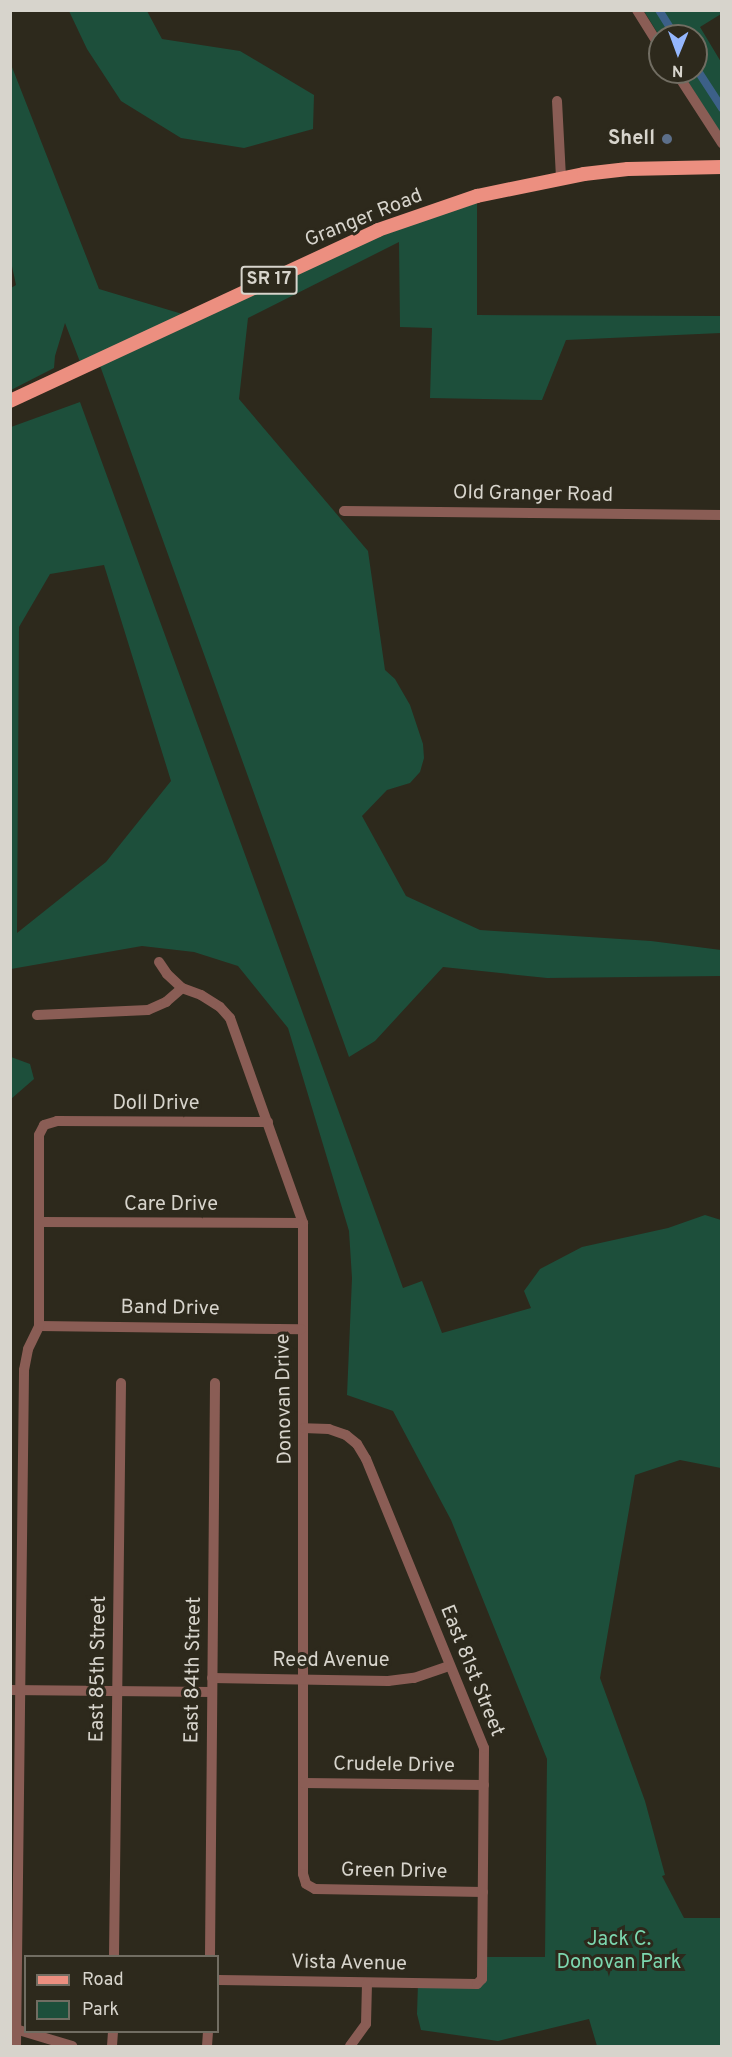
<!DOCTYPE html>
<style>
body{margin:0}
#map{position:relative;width:732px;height:2057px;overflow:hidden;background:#2d291c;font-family:Overpass,sans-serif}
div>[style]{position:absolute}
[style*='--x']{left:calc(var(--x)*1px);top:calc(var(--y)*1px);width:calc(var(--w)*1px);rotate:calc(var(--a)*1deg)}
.green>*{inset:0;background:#1d4f3b}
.canal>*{height:8px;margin:-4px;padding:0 4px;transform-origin:4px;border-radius:4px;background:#3c6088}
.minor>*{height:10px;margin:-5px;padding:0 5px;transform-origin:5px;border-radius:5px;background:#8a5d55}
.major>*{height:14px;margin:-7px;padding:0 7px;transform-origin:7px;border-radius:7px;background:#ec8f80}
.dots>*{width:16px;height:16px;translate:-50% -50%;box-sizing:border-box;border:3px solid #2d291c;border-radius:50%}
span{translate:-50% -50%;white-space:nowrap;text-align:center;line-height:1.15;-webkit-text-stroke:6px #2d291c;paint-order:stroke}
.shield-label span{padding:2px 4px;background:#2d291c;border:2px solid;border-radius:4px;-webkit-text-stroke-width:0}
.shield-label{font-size:18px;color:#d7d4cc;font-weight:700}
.poi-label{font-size:20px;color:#d7d4cc;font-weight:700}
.right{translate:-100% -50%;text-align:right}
.street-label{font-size:20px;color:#d7d4cc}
.park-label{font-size:20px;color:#7cd7af}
.frame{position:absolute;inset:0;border:12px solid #d7d4cc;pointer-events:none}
.legend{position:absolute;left:24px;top:1955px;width:195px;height:78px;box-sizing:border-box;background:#2d291c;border:2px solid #716d62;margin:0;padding:8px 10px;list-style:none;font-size:18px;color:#d7d4cc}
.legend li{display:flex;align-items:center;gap:12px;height:30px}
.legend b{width:30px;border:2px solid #716d62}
.north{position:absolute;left:648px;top:24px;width:60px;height:60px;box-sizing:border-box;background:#2d291c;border:2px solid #716d62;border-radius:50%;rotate:181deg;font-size:16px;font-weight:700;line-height:24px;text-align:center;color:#d7d4cc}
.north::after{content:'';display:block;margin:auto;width:21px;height:27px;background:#95b7fd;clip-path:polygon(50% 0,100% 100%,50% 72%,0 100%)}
</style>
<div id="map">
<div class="green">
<i style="clip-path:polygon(69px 11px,147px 11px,162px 39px,240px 51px,314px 95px,313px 129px,244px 148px,181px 138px,121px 101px,87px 49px)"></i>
<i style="clip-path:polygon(644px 11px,721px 11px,721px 14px,700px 27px,721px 62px,721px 134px,682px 72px,696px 72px,696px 36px,660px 37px)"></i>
<i style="clip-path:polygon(10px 62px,99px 289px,189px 316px,477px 196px,477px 315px,721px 316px,721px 333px,566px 340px,542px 400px,430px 398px,432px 328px,400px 327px,399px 242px,248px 318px,239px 399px,368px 551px,385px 670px,395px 679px,410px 705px,423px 744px,424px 758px,420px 772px,410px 783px,387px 790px,362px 816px,406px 896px,480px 930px,651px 941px,721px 950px,721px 976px,547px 978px,443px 967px,375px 1041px,349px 1057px,98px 360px,82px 367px,65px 323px,55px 356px,54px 368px,11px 390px,11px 288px,16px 285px,10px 257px)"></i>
<i style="clip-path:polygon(evenodd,80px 402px,403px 1288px,422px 1281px,442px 1333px,531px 1308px,524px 1291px,540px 1269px,582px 1247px,668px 1228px,705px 1215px,721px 1220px,721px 1468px,680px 1460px,635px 1475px,600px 1678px,645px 1801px,665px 1875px,662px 1876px,684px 1918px,721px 1918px,721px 2046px,597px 2046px,589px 2019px,498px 2041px,421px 2030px,417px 2014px,418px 1983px,477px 1984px,482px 1957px,545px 1957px,547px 1759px,451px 1520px,393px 1411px,347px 1395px,352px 1278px,349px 1231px,288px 1028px,238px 966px,194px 952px,142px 946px,11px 969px,11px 427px,80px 402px,104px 565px,171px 781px,106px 862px,17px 933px,19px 627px,50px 574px,104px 565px)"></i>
<i style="clip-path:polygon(11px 1057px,30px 1064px,34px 1079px,11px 1099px)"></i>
</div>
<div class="canal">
<i style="--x:659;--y:10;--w:31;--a:58"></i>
<i style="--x:696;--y:68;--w:48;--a:57"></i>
</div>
<div class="minor">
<i style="--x:637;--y:10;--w:44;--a:58.1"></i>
<i style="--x:676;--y:72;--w:85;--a:57.1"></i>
<i style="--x:557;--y:101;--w:76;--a:87"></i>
<i style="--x:344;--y:511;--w:378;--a:0.6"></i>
<i style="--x:159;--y:962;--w:14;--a:56"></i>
<i style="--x:167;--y:974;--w:21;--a:43"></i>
<i style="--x:182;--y:988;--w:20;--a:20"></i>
<i style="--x:201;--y:995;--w:22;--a:32"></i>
<i style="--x:220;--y:1007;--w:15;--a:48"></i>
<i style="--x:230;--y:1018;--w:218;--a:70.4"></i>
<i style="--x:303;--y:1223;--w:651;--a:90"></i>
<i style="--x:303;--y:1874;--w:10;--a:73"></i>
<i style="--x:306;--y:1884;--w:10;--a:29"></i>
<i style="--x:315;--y:1889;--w:168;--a:1"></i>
<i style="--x:37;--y:1015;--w:111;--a:-2.6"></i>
<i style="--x:148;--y:1010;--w:20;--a:-24"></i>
<i style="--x:166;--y:1002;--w:21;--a:-41"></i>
<i style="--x:39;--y:1222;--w:264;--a:0.2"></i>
<i style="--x:39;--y:1326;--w:262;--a:0.7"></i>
<i style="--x:212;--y:1678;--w:176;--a:1"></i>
<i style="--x:388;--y:1681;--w:26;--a:-7"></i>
<i style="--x:414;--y:1678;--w:37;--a:-19"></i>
<i style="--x:10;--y:1690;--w:201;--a:0.6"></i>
<i style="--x:304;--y:1783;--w:180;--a:0.6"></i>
<i style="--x:114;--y:1956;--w:573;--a:-89.3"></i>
<i style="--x:210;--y:1956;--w:573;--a:-89.5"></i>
<i style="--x:218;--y:1980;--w:259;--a:0.9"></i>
<i style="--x:477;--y:1984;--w:7;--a:-45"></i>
<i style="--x:482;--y:1979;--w:231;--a:-89.5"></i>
<i style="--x:484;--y:1748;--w:312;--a:-112.2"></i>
<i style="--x:366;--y:1459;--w:17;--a:-121"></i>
<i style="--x:357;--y:1444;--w:14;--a:-141"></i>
<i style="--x:346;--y:1435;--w:18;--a:-161"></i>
<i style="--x:329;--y:1429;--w:25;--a:-178"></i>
<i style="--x:12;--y:2028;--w:63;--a:16.7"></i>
<i style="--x:16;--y:2046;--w:676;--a:-89.32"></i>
<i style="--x:24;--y:1370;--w:21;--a:-79"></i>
<i style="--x:28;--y:1349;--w:25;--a:-64"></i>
<i style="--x:39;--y:1326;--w:191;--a:-90"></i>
<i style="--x:39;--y:1135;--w:11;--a:-63"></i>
<i style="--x:44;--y:1125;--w:14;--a:-17"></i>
<i style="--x:57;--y:1121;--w:211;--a:0.3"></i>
<i style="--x:112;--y:2046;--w:14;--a:-86"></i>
<i style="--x:207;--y:2046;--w:14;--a:-86"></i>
<i style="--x:350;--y:2046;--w:27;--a:-54"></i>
<i style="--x:366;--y:2024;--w:41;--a:-88.6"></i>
</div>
<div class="major">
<i style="--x:10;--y:401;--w:406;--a:-24.9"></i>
<i style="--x:378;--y:230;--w:105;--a:-19"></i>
<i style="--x:477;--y:196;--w:109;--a:-11.6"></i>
<i style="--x:584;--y:174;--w:44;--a:-6.5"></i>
<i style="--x:628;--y:169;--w:94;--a:-1.2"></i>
</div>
<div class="dots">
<i style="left:667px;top:139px;background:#5c6f8a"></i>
</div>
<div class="shield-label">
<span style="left:269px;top:280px">SR 17</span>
</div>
<div class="poi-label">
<span class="right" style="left:655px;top:139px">Shell</span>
</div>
<div class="street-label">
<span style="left:364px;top:219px;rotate:-22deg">Granger Road</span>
<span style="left:533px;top:495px;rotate:1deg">Old Granger Road</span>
<span style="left:156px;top:1104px">Doll Drive</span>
<span style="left:171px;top:1205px">Care Drive</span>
<span style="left:170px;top:1309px;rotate:1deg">Band Drive</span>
<span style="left:285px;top:1399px;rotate:-91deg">Donovan Drive</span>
<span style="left:331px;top:1661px">Reed Avenue</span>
<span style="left:99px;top:1669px;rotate:-89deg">East 85th Street</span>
<span style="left:194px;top:1670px;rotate:-89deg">East 84th Street</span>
<span style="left:471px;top:1671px;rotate:68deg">East 81st Street</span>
<span style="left:394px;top:1766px;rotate:1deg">Crudele Drive</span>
<span style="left:394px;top:1872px;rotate:1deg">Green Drive</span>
<span style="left:349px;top:1964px;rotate:1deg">Vista Avenue</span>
</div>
<div class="park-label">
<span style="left:619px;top:1952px">Jack C.<br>Donovan Park</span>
</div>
<div class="frame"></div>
<ul class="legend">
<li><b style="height:8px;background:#ec8f80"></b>Road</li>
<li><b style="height:16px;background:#1d4f3b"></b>Park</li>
</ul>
<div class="north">N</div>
</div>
